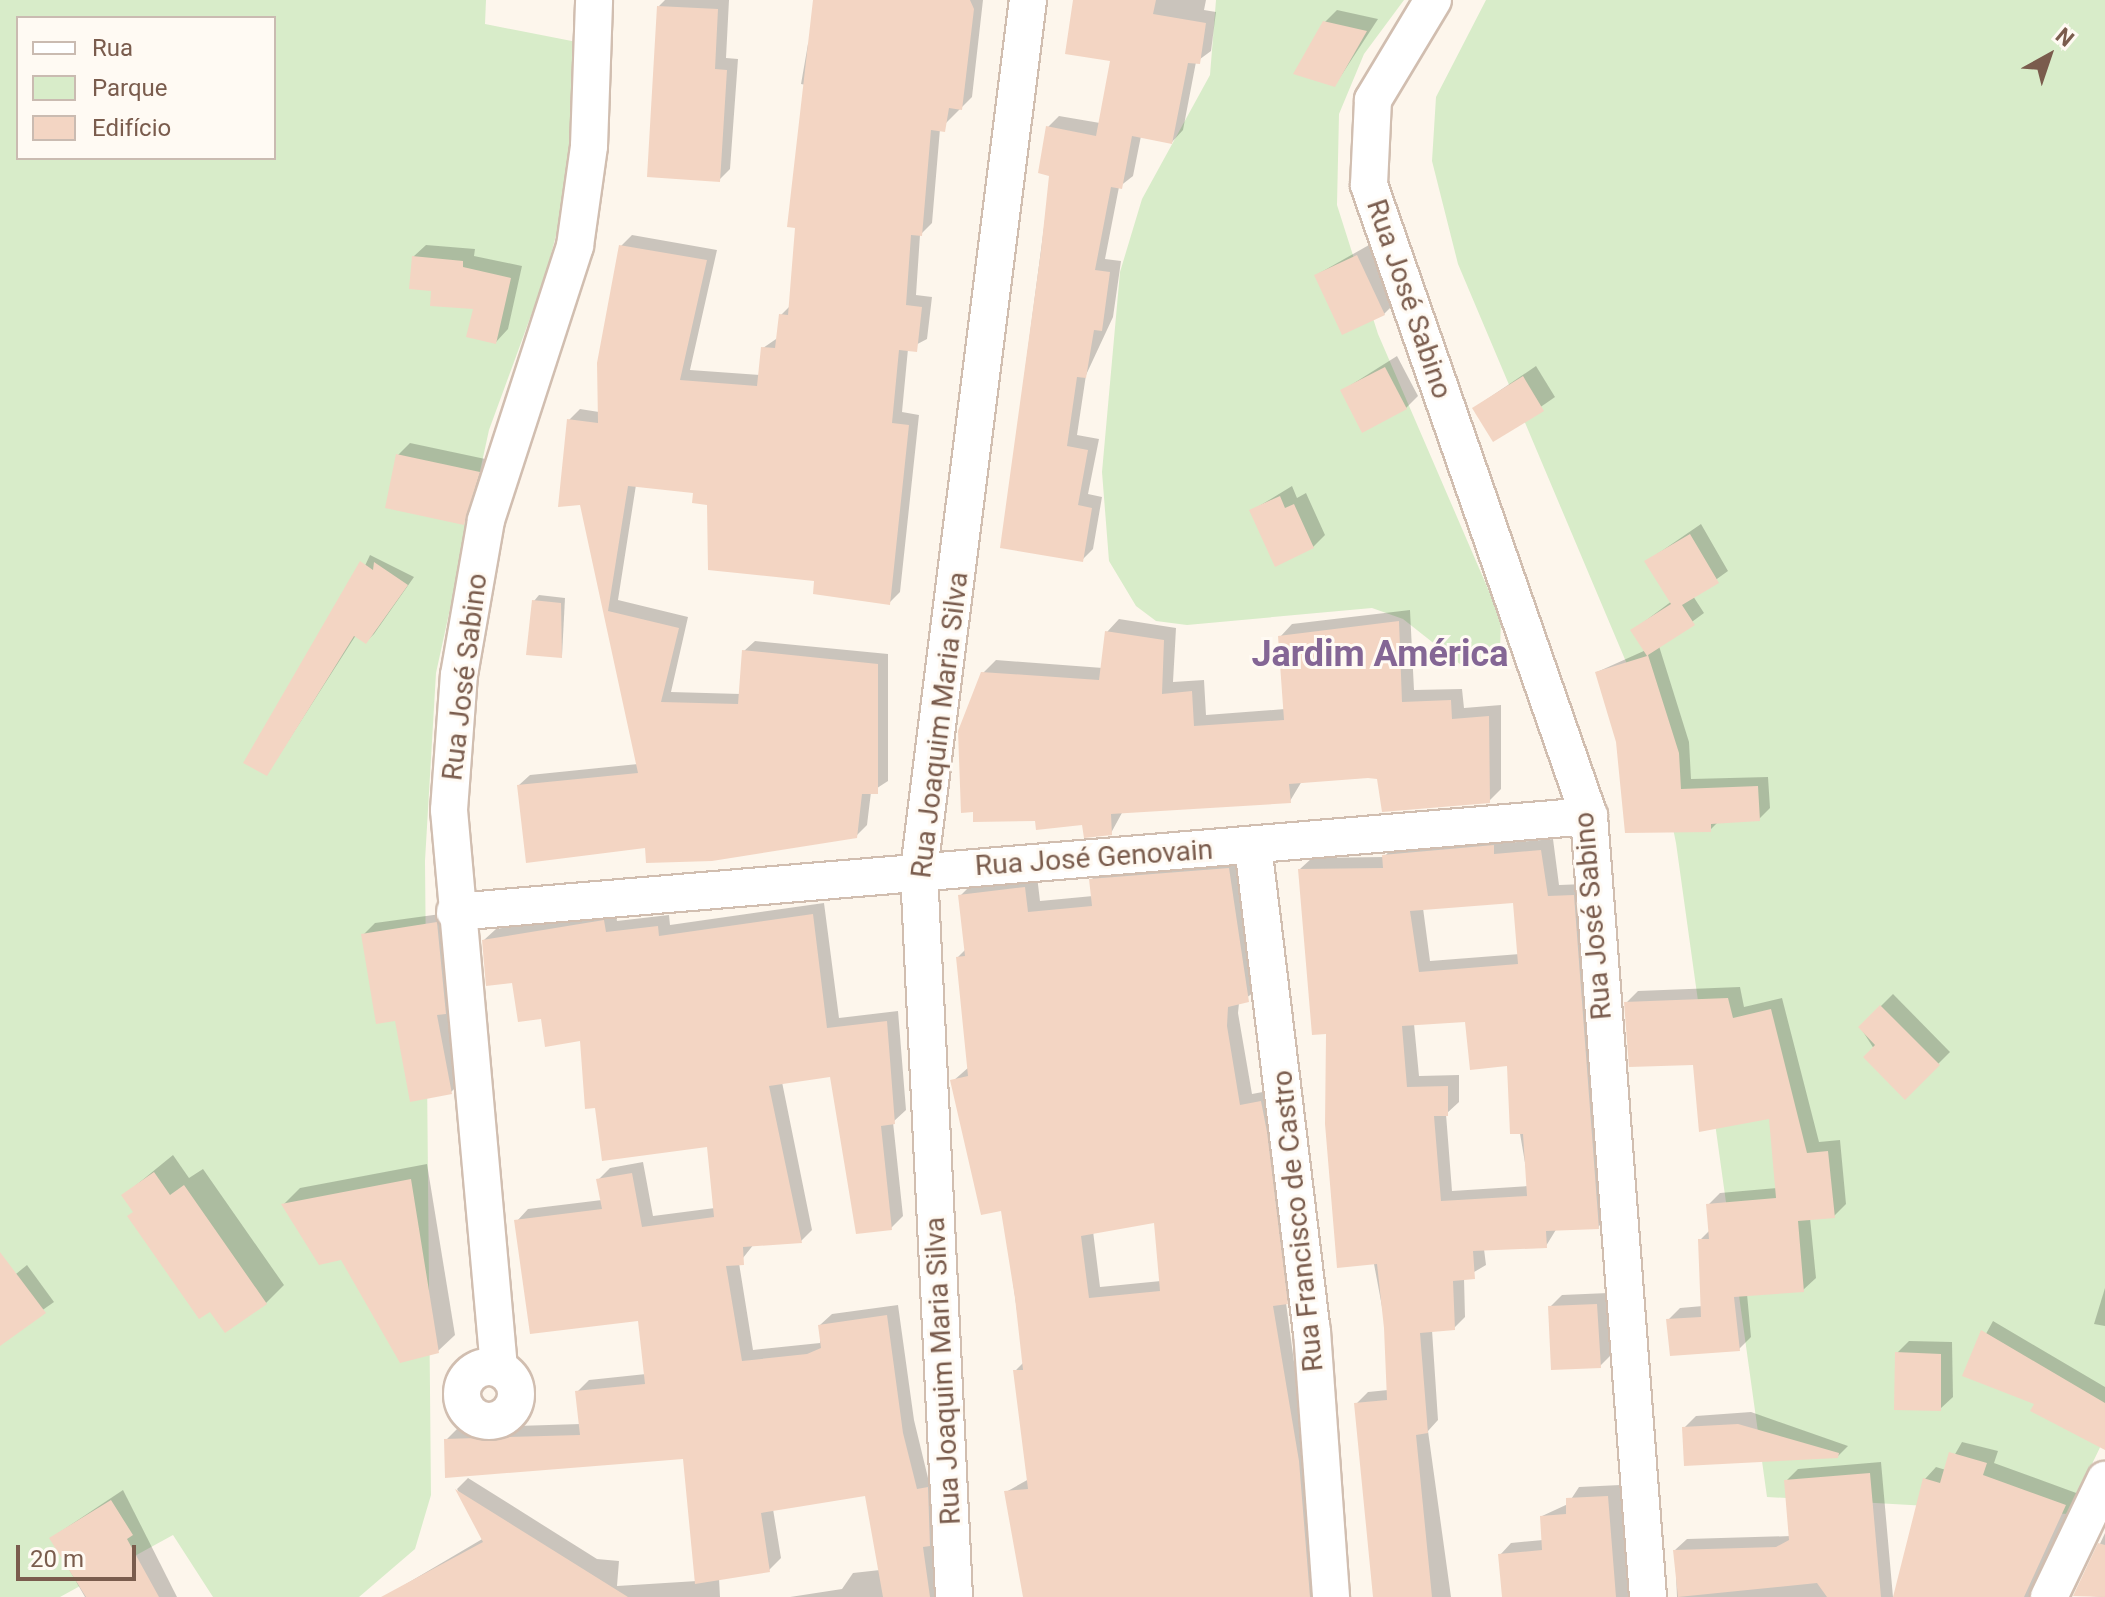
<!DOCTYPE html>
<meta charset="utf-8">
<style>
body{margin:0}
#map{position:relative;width:2105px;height:1597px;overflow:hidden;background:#fdf6ec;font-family:Roboto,sans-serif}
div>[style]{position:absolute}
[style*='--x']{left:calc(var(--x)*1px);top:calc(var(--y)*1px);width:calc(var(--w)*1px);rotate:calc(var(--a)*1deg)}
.green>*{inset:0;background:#d8ecc9}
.shadow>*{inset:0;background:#0003}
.building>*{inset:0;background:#f3d5c3}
.roads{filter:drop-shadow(2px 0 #d1beb0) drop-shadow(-2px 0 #d1beb0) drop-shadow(0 2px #d1beb0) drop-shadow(0 -2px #d1beb0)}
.street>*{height:36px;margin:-18px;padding:0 18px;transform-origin:18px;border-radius:18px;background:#fff}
.street>.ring{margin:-18px;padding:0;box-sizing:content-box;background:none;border:36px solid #fff;border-radius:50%}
span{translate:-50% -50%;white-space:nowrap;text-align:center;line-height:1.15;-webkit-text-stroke:6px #fffaf3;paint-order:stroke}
.street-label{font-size:28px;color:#7a5c4d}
.district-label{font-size:36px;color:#846695;font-weight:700}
.legend{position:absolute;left:16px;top:16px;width:260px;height:144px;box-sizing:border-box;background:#fffaf3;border:2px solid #cabbb1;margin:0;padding:10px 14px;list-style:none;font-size:24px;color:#7a5c4d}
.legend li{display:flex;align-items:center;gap:16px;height:40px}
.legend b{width:40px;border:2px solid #cabbb1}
.north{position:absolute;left:2009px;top:16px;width:80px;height:80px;-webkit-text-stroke:6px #fffaf3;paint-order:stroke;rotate:40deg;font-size:22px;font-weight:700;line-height:32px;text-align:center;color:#7a5c4d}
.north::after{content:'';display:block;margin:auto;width:28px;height:36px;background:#7a5c4d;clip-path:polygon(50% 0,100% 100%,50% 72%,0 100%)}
.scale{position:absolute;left:16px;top:1545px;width:120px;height:36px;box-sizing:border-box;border:4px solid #7a5c4d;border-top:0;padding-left:10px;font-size:24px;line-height:28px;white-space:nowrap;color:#7a5c4d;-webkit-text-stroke:6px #fffaf3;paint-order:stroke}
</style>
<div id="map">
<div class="green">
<i style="clip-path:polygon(evenodd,0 0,486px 0,485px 24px,582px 43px,570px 184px,544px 280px,489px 430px,436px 673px,425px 861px,431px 1495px,415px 1549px,359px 1597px,213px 1597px,173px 1535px,60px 1597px,0 1597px,0 0,18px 18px,274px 18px,274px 158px,18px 158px,18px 18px)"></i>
<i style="clip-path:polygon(1216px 0,1404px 0,1364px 54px,1339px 114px,1337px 205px,1378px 334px,1501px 619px,1500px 650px,1483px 663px,1460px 664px,1403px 619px,1372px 608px,1187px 625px,1156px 621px,1136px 606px,1109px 561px,1102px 472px,1120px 272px,1142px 199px,1210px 75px)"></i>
<i style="clip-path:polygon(1486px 0,2105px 0,2105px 1437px,2068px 1514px,1767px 1497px,1676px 843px,1651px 721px,1458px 264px,1432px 161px,1436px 97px)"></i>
</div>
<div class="shadow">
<i style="clip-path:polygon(665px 0,729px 0,726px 58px,738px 59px,730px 169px,719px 180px,659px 6px)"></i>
<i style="clip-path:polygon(836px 0,983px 0,972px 97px,940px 129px,932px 223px,920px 235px,916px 295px,932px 297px,927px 339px,908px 349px,902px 412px,919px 415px,900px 592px,889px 603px,816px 580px,695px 492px,636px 485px,618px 600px,688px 617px,671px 692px,741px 694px,744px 651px,755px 641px,888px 654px,888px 781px,871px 792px,867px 825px,856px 836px,647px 846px,519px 785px,530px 775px,638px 764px,569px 420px,580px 409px,599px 412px,621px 246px,632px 235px,717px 250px,690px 370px,760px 375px,763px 348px,779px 337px,781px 315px,791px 305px,811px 86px,801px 84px,808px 44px)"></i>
<i style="clip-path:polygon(1075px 0,1206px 0,1204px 10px,1216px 12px,1211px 51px,1196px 62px,1183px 130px,1172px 142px,1141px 136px,1133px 176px,1119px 187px,1105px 259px,1121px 261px,1113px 317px,1086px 375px,1077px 435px,1099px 439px,1088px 494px,1102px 497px,1093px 549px,1082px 560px,1002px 546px,1051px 174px,1048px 127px,1059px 116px,1100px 123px,1112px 60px)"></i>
<i style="clip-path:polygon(1337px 10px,1378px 19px,1335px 85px,1325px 22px)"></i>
<i style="clip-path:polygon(426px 245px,475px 249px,474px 256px,522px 266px,508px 329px,496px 342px,475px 307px,434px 289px,413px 257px)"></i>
<i style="clip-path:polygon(1369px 245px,1396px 302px,1384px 314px,1316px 275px)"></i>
<i style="clip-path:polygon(1397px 356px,1418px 396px,1406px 408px,1343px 390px)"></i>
<i style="clip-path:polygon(1536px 366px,1555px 397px,1493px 440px,1474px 408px)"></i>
<i style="clip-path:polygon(410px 443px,490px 460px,475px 510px,463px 523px,398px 455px)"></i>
<i style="clip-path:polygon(1292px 486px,1297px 498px,1306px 493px,1325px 535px,1313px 547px,1251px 511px)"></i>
<i style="clip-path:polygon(1701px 524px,1728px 571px,1693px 596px,1704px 613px,1659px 646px,1689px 742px,1691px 779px,1768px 777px,1770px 808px,1759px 819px,1719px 821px,1710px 830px,1618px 742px,1597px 672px,1646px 650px,1633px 630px,1672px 601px,1647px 561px)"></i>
<i style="clip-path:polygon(370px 555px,414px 577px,374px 634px,366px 642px,356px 635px,267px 774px)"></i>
<i style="clip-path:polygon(539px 595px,565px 598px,562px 656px,534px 601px)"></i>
<i style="clip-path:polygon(1410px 610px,1414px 690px,1462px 689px,1464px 708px,1501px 705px,1501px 789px,1489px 801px,1379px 777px,1302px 781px,1290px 801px,1123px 811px,1111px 833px,1084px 823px,983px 673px,996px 660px,1103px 668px,1107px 632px,1119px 619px,1176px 628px,1173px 682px,1204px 680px,1206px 715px,1285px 709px,1280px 637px,1292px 624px)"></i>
<i style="clip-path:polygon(evenodd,1505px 834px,1506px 843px,1553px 839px,1559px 885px,1585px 884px,1610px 1215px,1598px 1227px,1557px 1228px,1546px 1246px,1484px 1249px,1486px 1265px,1464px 1278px,1465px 1317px,1454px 1328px,1432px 1330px,1438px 1420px,1428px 1431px,1451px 1597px,1375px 1597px,1356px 1404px,1368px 1392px,1388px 1390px,1386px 1328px,1300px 869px,1312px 858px,1384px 857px,1396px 844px,1505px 834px,1514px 901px,1520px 954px,1430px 961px,1423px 908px,1514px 901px,1505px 834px,1467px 1020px,1508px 1064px,1529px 1186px,1452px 1191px,1446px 1114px,1459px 1102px,1459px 1075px,1419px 1076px,1414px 1024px,1467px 1020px)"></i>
<i style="clip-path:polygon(evenodd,1241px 856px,1260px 988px,1239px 1003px,1238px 1013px,1252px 1094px,1273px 1090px,1299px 1290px,1286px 1303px,1326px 1597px,1025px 1597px,1006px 1492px,1029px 1479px,1015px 1371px,1024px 1362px,1003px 1209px,953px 1081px,969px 1067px,958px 957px,966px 949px,960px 896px,973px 883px,1037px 876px,1040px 901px,1093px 896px,1091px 880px,1103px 868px,1241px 856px,1155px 1221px,1161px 1281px,1100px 1287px,1093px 1231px,1155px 1221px)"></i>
<i style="clip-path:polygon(824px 903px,839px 1018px,898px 1011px,906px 1110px,893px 1122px,903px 1216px,891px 1228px,831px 1075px,782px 1082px,812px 1230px,801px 1241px,754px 1244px,739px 1263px,753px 1350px,820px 1343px,820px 1325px,832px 1314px,898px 1305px,914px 1420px,928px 1478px,939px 1476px,941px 1597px,790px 1597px,842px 1589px,853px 1573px,880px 1570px,867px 1494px,773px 1509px,781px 1558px,769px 1570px,719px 1578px,720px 1597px,384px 1597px,484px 1538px,457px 1489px,468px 1478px,597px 1559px,619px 1561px,617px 1586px,697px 1581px,685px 1457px,446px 1440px,458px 1428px,581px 1424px,577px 1392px,589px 1380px,646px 1374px,639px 1319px,517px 1221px,528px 1209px,602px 1200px,598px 1180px,610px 1168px,643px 1162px,653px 1216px,715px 1208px,708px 1145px,597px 1106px,582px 1039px,542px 1017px,484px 940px,496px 929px,615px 910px,617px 921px,669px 915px,670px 925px)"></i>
<i style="clip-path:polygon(448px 913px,456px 1001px,448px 1009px,462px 1081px,451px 1092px,397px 1019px,364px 934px,375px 923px)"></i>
<i style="clip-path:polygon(1740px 987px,1744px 1007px,1782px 998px,1819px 1142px,1840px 1140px,1846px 1204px,1834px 1216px,1810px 1218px,1816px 1278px,1803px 1290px,1747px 1294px,1751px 1337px,1739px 1349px,1668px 1320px,1680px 1308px,1703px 1306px,1700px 1240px,1710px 1230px,1708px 1205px,1720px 1193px,1777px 1188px,1770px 1117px,1626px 1003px,1638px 991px)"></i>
<i style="clip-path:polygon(1893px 994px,1950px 1052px,1905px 1097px,1860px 1027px)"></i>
<i style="clip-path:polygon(173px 1155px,189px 1178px,203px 1169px,284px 1285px,266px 1303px,210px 1309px,124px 1195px)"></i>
<i style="clip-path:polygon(427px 1164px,455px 1335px,438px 1351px,284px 1204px,300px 1188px)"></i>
<i style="clip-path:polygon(27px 1265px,54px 1302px,0 1340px,0 1287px)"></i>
<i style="clip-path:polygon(2105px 1288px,2105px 1326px,2094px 1324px)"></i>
<i style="clip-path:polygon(1608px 1293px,1612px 1354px,1600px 1366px,1550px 1307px,1562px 1295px)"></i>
<i style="clip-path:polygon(1993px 1321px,2105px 1387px,2105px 1448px,2037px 1403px,1964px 1374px)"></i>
<i style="clip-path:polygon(1909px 1341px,1952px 1342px,1953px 1397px,1940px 1409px,1897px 1353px)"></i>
<i style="clip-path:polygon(1751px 1412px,1848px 1446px,1838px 1456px,1684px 1428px,1696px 1416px)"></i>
<i style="clip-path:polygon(1962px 1442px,1998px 1451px,1994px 1463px,2079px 1494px,2030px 1597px,1895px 1597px,1925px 1479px,1936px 1467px,1946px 1470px)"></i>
<i style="clip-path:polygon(1881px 1462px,1893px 1597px,1677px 1597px,1675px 1550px,1687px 1539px,1791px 1536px,1786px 1481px,1798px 1469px)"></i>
<i style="clip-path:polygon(1620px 1485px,1628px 1591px,1641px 1597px,1504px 1597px,1500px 1555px,1511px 1543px,1543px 1540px,1542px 1516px,1568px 1504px,1579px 1487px)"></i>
<i style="clip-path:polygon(123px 1490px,177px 1597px,85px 1597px,51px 1538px)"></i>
<i style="clip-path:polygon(2105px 1533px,2105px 1597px,2076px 1595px)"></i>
</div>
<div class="building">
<i style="clip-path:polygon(813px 0,970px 0,974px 9px,962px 110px,949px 108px,945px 132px,931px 130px,922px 236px,911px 235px,906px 305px,922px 307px,917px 352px,899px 350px,892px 423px,909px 425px,890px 605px,813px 594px,814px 581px,708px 570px,707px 505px,692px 503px,693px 493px,628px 486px,608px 611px,679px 628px,661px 702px,738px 704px,742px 650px,878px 664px,878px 794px,862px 794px,857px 838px,712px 861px,646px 863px,645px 848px,526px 863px,517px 785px,638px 773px,580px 505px,558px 507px,567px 419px,598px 423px,597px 363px,619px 245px,707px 260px,680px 380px,757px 386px,761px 347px,775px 348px,779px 314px,788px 315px,795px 228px,787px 227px)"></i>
<i style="clip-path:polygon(1073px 0,1156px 0,1153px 14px,1206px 23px,1200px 64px,1188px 63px,1172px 144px,1132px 136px,1122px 189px,1111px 187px,1095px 270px,1110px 272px,1102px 331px,1094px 330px,1086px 378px,1077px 377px,1067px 446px,1088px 450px,1078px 505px,1092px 508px,1083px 562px,1000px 548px,1041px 251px,1049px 176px,1038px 173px,1046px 126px,1096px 136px,1110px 61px,1065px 54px)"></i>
<i style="clip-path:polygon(657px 6px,718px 9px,715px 69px,727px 70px,720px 182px,647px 177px)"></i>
<i style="clip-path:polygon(1323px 21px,1367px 31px,1335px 87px,1293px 74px)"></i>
<i style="clip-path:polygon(1357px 255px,1385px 315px,1342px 335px,1314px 275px)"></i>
<i style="clip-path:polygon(412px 256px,463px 261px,463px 267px,511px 278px,496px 344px,466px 337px,473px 309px,430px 306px,431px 291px,409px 289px)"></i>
<i style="clip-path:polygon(1385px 367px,1407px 409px,1362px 433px,1340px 390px)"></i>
<i style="clip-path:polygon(1523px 376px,1544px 411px,1493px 442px,1472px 408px)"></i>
<i style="clip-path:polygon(396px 454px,480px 472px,464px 525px,385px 508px)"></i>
<i style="clip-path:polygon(1280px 496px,1285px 508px,1294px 504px,1314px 548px,1275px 567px,1249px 510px)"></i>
<i style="clip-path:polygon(1690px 534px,1719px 583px,1682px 605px,1695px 625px,1648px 655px,1679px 753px,1681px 789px,1758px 786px,1760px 821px,1711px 824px,1711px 832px,1625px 833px,1616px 742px,1595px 672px,1647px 656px,1630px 630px,1671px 604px,1644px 561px)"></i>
<i style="clip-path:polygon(360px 561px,373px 570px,374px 562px,408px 585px,366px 644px,354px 636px,267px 776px,243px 763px)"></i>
<i style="clip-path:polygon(532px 600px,561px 603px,562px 658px,526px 655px)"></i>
<i style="clip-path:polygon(1399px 621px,1402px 702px,1451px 700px,1452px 719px,1489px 716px,1490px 803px,1382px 812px,1377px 779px,1368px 778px,1289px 784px,1291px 803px,1111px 814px,1112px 835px,1084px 838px,1082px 825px,1036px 830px,1035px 821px,973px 822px,973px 812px,961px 813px,958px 731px,981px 672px,1099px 680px,1105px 631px,1164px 640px,1162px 694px,1192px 691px,1194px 726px,1284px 720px,1278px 636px)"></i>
<i style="clip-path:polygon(evenodd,1494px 845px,1494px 854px,1541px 850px,1548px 896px,1574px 895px,1599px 1229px,1546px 1231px,1547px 1248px,1473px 1251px,1475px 1279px,1453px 1281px,1455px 1330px,1420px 1333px,1428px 1433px,1416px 1435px,1432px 1597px,1373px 1597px,1354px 1403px,1387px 1400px,1384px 1328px,1377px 1264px,1337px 1268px,1325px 1124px,1326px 1034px,1312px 1035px,1298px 869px,1383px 868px,1382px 855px,1494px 845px,1513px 903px,1518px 964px,1419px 972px,1410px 911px,1513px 903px,1494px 845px,1465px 1022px,1470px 1070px,1507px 1066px,1510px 1134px,1523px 1134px,1527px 1196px,1441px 1201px,1434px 1116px,1448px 1116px,1448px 1086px,1407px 1087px,1402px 1026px,1465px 1022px)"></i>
<i style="clip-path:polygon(evenodd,1229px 868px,1249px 1002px,1228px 1007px,1227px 1026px,1240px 1105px,1261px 1101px,1267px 1132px,1288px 1304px,1273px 1306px,1299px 1461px,1310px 1597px,1023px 1597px,1004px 1491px,1028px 1489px,1013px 1370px,1023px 1370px,1015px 1298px,1001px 1211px,981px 1215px,950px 1080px,968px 1076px,956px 957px,965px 956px,958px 895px,1025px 887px,1028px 912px,1092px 906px,1089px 879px,1229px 868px,1154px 1223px,1160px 1291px,1089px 1298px,1081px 1236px,1154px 1223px)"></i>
<i style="clip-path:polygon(813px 914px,827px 1028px,887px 1021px,895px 1124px,881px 1126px,892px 1230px,856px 1234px,830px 1077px,769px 1086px,802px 1243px,743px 1247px,744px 1265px,726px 1266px,742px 1361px,807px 1354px,821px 1348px,818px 1325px,887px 1315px,903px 1433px,917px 1489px,928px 1487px,930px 1546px,923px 1547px,930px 1597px,883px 1597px,865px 1496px,761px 1513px,770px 1572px,695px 1584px,683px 1459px,445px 1478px,444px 1439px,580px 1435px,575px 1391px,645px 1384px,638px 1321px,530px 1334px,514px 1220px,602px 1209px,596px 1179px,632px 1173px,642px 1227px,714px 1217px,707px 1147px,602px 1161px,595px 1108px,585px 1109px,580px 1041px,545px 1047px,541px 1019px,518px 1022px,512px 983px,486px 986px,482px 940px,604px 920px,606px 932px,658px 926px,659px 936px)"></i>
<i style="clip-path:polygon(437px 922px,446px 1014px,437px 1015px,452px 1094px,410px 1102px,395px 1021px,376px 1024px,361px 934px)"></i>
<i style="clip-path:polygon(1728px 998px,1733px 1018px,1771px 1009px,1807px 1153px,1828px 1151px,1835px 1218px,1798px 1221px,1804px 1292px,1734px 1297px,1740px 1351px,1670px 1356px,1666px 1319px,1701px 1317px,1698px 1239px,1709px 1239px,1706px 1204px,1776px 1198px,1769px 1119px,1699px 1132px,1693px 1065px,1629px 1067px,1624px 1002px)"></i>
<i style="clip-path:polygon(1880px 1005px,1940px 1065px,1905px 1100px,1863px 1057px,1875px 1045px,1858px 1027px)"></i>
<i style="clip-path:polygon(154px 1172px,170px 1195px,184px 1185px,267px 1304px,225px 1333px,210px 1312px,199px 1319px,127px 1216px,133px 1212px,121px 1195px)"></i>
<i style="clip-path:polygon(411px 1179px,439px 1353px,400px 1363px,341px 1260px,319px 1265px,281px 1204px)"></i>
<i style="clip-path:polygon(0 1252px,46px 1313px,0 1346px)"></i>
<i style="clip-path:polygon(1597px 1304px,1601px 1368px,1551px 1370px,1548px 1306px)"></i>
<i style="clip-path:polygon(1981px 1330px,2105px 1403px,2105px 1450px,2030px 1411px,2034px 1404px,1962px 1376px)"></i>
<i style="clip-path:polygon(1895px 1352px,1941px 1354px,1941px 1411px,1894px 1410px)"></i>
<i style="clip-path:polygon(1738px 1424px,1839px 1453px,1838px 1458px,1684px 1466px,1682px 1427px)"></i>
<i style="clip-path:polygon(1949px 1452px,1987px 1463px,1983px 1475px,2066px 1505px,2024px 1597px,1893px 1597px,1923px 1478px,1940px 1483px)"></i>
<i style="clip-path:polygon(1870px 1473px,1881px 1597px,1827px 1597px,1817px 1583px,1678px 1597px,1673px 1550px,1776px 1547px,1789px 1540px,1784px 1480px)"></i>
<i style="clip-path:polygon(455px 1489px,628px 1597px,381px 1597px,483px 1542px)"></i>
<i style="clip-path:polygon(1608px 1496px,1616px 1597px,1502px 1597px,1498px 1554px,1542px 1550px,1540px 1516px,1566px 1514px,1566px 1498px)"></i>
<i style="clip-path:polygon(111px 1500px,133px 1535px,127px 1539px,159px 1597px,86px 1597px,49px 1538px)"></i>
<i style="clip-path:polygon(2098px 1543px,2105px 1545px,2105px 1597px,2073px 1596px)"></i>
</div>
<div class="roads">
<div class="street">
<i style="--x:1433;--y:0;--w:117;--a:121"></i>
<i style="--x:1373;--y:100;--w:85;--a:92.7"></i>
<i style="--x:1369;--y:185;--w:668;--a:70.78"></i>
<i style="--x:1589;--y:816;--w:783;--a:85.68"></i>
<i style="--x:1253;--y:846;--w:489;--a:83.1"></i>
<i style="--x:1312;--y:1331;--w:267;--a:85.9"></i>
<i style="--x:455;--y:912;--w:1138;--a:-4.84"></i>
<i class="ring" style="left:462px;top:1367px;width:18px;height:18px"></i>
<i style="--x:499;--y:1368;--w:560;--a:-95.12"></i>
<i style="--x:449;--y:810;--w:135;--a:-85.8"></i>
<i style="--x:459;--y:675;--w:157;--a:-80.1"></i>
<i style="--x:486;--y:520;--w:288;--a:-72"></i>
<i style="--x:575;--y:246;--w:101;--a:-82"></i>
<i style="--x:589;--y:146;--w:146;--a:-88"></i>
<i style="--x:954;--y:1597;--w:728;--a:-92.76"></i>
<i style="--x:919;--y:870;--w:877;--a:-82.86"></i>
<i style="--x:2049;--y:1597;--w:130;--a:-64.4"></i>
</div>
</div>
<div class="street-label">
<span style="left:1409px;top:299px;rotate:71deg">Rua José Sabino</span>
<span style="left:465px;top:677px;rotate:-83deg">Rua José Sabino</span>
<span style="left:940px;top:725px;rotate:-83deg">Rua Joaquim Maria Silva</span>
<span style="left:1094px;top:858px;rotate:-4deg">Rua José Genovain</span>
<span style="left:1593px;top:916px;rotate:-95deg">Rua José Sabino</span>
<span style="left:1298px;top:1221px;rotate:-96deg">Rua Francisco de Castro</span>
<span style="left:943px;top:1371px;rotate:-93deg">Rua Joaquim Maria Silva</span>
</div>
<div class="district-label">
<span style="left:1380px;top:655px">Jardim América</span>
</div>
<ul class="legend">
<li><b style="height:10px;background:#fff"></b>Rua</li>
<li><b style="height:22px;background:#d8ecc9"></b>Parque</li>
<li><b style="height:22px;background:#f3d5c3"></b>Edifício</li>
</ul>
<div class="north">N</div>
<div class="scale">20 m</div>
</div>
